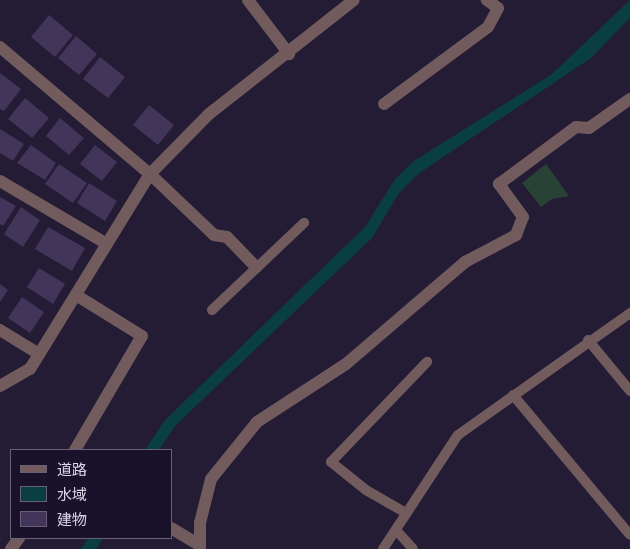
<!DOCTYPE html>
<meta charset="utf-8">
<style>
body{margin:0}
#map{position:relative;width:630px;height:549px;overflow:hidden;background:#241b35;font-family:"Work Sans","Noto Sans JP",sans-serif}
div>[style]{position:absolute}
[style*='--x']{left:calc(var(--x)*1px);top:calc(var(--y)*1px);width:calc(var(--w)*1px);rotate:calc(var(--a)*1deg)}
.green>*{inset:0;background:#284235}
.water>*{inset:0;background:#093e43}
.building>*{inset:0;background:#41355a}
.service>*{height:10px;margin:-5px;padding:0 5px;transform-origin:5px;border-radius:5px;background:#715b5d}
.minor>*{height:12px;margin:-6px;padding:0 6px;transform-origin:6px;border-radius:6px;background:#715b5d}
span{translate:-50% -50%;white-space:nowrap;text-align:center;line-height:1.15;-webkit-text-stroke:4.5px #1a122a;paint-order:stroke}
.legend{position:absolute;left:10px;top:449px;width:162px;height:90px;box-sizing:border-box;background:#1a122a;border:1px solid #676076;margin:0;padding:6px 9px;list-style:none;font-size:15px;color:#dad5e7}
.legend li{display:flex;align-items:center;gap:10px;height:25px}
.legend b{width:25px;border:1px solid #676076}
</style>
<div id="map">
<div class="green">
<i style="clip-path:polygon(546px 164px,569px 196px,552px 199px,541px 207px,522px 183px)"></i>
</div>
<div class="water">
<i style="clip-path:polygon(630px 0,630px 18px,591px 58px,418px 174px,399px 193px,372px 238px,175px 426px,159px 450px,145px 450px,165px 420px,365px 227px,395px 179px,414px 161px,552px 74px)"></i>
<i style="clip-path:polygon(88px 538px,103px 538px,96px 549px,81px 549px)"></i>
</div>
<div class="building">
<i style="clip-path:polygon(49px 15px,73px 35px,55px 57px,31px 37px)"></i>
<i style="clip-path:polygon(76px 36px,97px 54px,79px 75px,58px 58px)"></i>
<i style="clip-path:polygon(100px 57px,125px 77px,108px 98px,83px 79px)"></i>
<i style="clip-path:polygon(0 73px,21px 89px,4px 111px,0 109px)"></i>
<i style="clip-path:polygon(25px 98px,49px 118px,32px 138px,8px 119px)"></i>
<i style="clip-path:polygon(149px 105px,174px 125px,158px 145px,133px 125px)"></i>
<i style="clip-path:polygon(60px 118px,84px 138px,69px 155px,46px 136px)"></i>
<i style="clip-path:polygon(0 129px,24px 144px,13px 161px,0 153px)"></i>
<i style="clip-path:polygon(31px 145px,56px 163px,45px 180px,17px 163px)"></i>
<i style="clip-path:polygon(95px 145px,117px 162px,102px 181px,80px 164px)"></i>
<i style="clip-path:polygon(59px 164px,87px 183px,73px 203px,45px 184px)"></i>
<i style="clip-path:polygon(89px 183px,117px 201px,105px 221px,77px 203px)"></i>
<i style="clip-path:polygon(0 197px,16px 206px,3px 226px,0 224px)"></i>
<i style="clip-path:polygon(21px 207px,40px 220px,23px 247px,4px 234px)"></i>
<i style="clip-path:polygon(48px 227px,85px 248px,72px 271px,35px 249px)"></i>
<i style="clip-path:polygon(39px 268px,65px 284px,53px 304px,27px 287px)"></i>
<i style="clip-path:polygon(0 284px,8px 290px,0 302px)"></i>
<i style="clip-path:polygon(22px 297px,44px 312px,30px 333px,8px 318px)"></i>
</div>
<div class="service">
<i style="--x:212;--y:310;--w:127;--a:-43.4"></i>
<i style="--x:588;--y:340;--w:66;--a:50.5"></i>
<i style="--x:513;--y:395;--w:182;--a:50.1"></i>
<i style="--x:406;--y:513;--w:46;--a:-150.1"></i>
<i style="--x:366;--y:490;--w:45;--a:-141.3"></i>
<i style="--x:331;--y:462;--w:139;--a:-46.2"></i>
<i style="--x:396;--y:530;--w:25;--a:48"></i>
<i style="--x:383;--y:549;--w:136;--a:-56.7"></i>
<i style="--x:458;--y:435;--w:211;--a:-35.3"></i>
</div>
<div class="minor">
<i style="--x:248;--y:0;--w:68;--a:52.8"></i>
<i style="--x:0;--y:47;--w:197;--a:40.3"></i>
<i style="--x:150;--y:174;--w:88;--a:43.6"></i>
<i style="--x:214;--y:235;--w:13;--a:9"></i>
<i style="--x:227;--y:237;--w:42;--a:46"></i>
<i style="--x:384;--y:104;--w:129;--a:-36.5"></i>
<i style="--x:488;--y:27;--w:21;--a:-62"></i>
<i style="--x:498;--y:8;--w:14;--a:-144"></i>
<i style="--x:0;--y:181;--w:124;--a:30.5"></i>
<i style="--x:0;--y:330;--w:46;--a:31.6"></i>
<i style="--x:0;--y:386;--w:34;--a:-30"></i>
<i style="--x:30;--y:369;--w:229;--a:-58.4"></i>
<i style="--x:150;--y:174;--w:84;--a:-45.5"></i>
<i style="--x:209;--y:114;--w:184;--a:-38.2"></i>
<i style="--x:75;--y:450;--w:132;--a:-59.6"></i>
<i style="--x:142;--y:336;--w:78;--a:-148.2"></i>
<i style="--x:171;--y:528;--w:31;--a:31"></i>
<i style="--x:11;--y:549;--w:14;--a:-54"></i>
<i style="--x:200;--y:549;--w:26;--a:-90"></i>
<i style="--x:200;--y:523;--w:45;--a:-76"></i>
<i style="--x:211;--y:479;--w:73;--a:-51.1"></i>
<i style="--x:257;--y:422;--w:106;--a:-33.1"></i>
<i style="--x:346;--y:364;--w:157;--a:-40.6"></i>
<i style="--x:465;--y:262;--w:58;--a:-27.9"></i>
<i style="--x:516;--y:235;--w:19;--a:-69"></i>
<i style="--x:523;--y:217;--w:41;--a:-126"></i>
<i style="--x:499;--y:184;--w:96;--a:-36.5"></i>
<i style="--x:576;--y:127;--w:13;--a:4"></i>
<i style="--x:589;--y:128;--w:50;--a:-35.3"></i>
</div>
<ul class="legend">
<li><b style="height:6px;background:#715b5d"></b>道路</li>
<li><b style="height:14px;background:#093e43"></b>水域</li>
<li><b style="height:14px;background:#41355a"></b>建物</li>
</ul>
</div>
